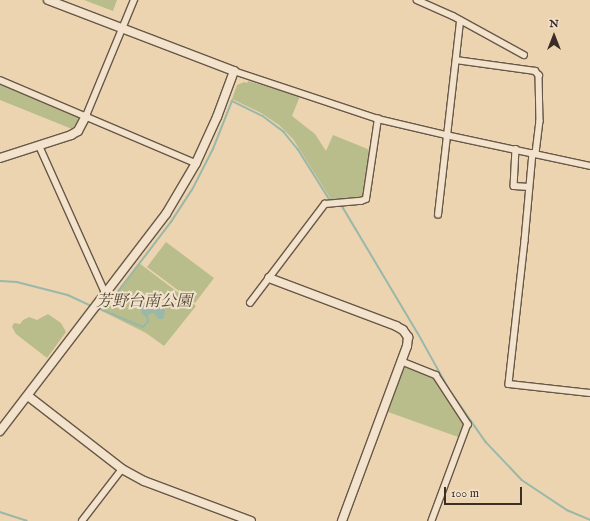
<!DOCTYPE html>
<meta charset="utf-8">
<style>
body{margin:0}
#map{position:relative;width:590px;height:521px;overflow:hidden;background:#edd4b0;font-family:"IM FELL English","Noto Serif JP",serif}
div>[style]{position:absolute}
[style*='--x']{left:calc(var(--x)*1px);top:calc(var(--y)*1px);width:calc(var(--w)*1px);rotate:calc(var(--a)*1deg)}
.green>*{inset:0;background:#b8bd8b}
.water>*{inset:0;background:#99b8a9}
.stream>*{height:1.5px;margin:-0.75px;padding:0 0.75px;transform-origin:0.75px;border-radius:0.75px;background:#99b8a9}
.roads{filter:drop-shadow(1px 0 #685849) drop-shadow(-1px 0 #685849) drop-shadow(0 1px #685849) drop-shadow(0 -1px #685849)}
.street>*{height:5.5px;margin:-2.75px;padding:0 2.75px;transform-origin:2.75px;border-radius:2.75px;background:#f3e3cc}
.secondary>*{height:8px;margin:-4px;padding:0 4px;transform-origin:4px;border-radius:4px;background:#f3e3cc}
span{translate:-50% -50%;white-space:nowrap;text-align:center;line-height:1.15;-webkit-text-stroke:4px #f3e3cc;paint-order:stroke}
.park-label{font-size:16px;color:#544b3b;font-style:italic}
.north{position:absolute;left:534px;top:16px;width:40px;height:40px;-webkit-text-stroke:3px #f3e3cc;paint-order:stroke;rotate:0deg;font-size:11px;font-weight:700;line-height:16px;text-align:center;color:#3b2e27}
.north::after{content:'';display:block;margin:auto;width:14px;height:18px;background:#3b2e27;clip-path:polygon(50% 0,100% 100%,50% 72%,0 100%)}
.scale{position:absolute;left:444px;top:487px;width:78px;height:18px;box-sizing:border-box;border:2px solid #3b2e27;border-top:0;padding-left:5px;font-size:12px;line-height:14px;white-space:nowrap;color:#3b2e27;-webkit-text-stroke:3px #f3e3cc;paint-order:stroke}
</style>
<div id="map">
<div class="green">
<i style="clip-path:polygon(84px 0,117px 0,113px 11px)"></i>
<i style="clip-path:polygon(248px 81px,300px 96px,292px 116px,315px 134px,326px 151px,333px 135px,370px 150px,365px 191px,361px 198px,332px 201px,293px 139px,279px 125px,261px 113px,232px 99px,237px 85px,244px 82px,247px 83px)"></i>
<i style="clip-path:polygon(0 84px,79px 117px,78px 121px,72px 129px,0 100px)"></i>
<i style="clip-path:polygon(166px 242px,214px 278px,195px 303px,147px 267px)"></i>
<i style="clip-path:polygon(139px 263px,196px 306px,164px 346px,146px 333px,102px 311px)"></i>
<i style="clip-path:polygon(48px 314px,61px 323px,66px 332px,47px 358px,16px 334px,12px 327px,14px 323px,20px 324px,23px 320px,29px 317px,37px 320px)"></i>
<i style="clip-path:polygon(408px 366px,436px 377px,466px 424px,461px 438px,388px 412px,403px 369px)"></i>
</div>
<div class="water">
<i style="clip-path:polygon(147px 301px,156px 301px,163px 305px,165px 312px,163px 319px,158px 319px,154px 313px,149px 314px,147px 318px,142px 314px,141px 309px)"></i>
</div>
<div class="stream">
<i style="--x:341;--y:204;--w:150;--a:59.2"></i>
<i style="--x:418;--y:333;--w:64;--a:61"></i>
<i style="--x:449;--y:389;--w:65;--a:55.1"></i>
<i style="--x:486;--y:442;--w:52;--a:46.5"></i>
<i style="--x:522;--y:480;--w:54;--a:33.7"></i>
<i style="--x:567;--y:510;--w:25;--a:23"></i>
<i style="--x:0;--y:281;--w:17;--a:3"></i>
<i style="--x:17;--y:282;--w:53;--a:14.3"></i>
<i style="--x:68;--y:295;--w:26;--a:25"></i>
<i style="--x:98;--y:308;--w:49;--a:22.9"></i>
<i style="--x:143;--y:327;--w:7;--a:-45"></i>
<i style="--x:148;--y:322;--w:6;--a:-99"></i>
<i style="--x:104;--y:310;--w:111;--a:-52.7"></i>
<i style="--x:171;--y:222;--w:38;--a:-57"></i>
<i style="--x:192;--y:190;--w:46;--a:-62.9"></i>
<i style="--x:213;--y:149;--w:52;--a:-68.4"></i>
<i style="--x:232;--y:101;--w:34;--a:26"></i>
<i style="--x:263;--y:116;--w:26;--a:37"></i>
<i style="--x:284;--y:132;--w:22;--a:51"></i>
<i style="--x:298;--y:149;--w:60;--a:57.9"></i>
<i style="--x:330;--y:200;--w:8;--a:-7"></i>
<i style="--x:338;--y:199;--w:2;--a:63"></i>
<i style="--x:0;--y:512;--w:28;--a:18"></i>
</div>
<div class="roads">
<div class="street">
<i style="--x:417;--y:0;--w:39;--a:24"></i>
<i style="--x:453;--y:16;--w:81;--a:28.8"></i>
<i style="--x:456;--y:60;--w:80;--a:7.9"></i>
<i style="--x:535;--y:71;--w:6;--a:45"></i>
<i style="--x:539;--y:75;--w:46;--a:88.8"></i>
<i style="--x:540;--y:121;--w:33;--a:97"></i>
<i style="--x:234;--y:71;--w:152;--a:18.4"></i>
<i style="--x:378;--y:119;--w:70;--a:13.2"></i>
<i style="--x:446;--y:135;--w:147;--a:12.1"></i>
<i style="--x:0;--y:80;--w:213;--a:23"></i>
<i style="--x:86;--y:116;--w:126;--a:-67.5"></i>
<i style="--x:39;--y:145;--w:163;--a:65.8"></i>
<i style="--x:516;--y:149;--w:37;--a:93"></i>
<i style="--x:514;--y:186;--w:15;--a:4"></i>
<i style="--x:533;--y:153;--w:88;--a:95.2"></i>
<i style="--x:525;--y:241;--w:144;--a:96.4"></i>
<i style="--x:509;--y:384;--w:81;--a:6.3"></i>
<i style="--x:438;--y:215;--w:195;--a:-83.5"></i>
<i style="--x:250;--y:303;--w:124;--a:-52.9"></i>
<i style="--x:325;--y:204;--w:36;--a:-5"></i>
<i style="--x:361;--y:201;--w:5;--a:-22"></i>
<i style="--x:366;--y:199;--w:81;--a:-81.5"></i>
<i style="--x:401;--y:361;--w:38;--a:22"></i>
<i style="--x:436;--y:375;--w:59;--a:56.9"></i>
<i style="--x:468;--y:424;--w:103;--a:110.4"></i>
<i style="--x:82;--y:521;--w:66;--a:-52.4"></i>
</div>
<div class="secondary">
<i style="--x:0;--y:158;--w:75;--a:-17.9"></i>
<i style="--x:71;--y:135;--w:8;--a:-30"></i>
<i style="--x:78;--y:131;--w:17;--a:-62"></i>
<i style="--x:269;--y:278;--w:136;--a:20.7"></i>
<i style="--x:396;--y:326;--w:8;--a:30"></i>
<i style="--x:403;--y:330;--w:9;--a:54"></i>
<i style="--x:408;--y:337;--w:9;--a:96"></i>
<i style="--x:407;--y:346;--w:187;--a:110.4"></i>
<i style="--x:28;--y:396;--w:119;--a:37.8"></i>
<i style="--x:122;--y:469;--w:25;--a:29"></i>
<i style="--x:144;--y:481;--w:114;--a:20.5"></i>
<i style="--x:0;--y:431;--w:273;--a:-52.6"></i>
<i style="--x:166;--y:214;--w:59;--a:-59.5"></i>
<i style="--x:196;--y:163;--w:51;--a:-65.5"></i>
<i style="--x:217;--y:117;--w:49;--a:-69.7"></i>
<i style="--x:234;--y:71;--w:199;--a:-159.1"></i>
</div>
</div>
<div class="park-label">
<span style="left:144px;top:302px">芳野台南公園</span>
</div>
<div class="north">N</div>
<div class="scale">100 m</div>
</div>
